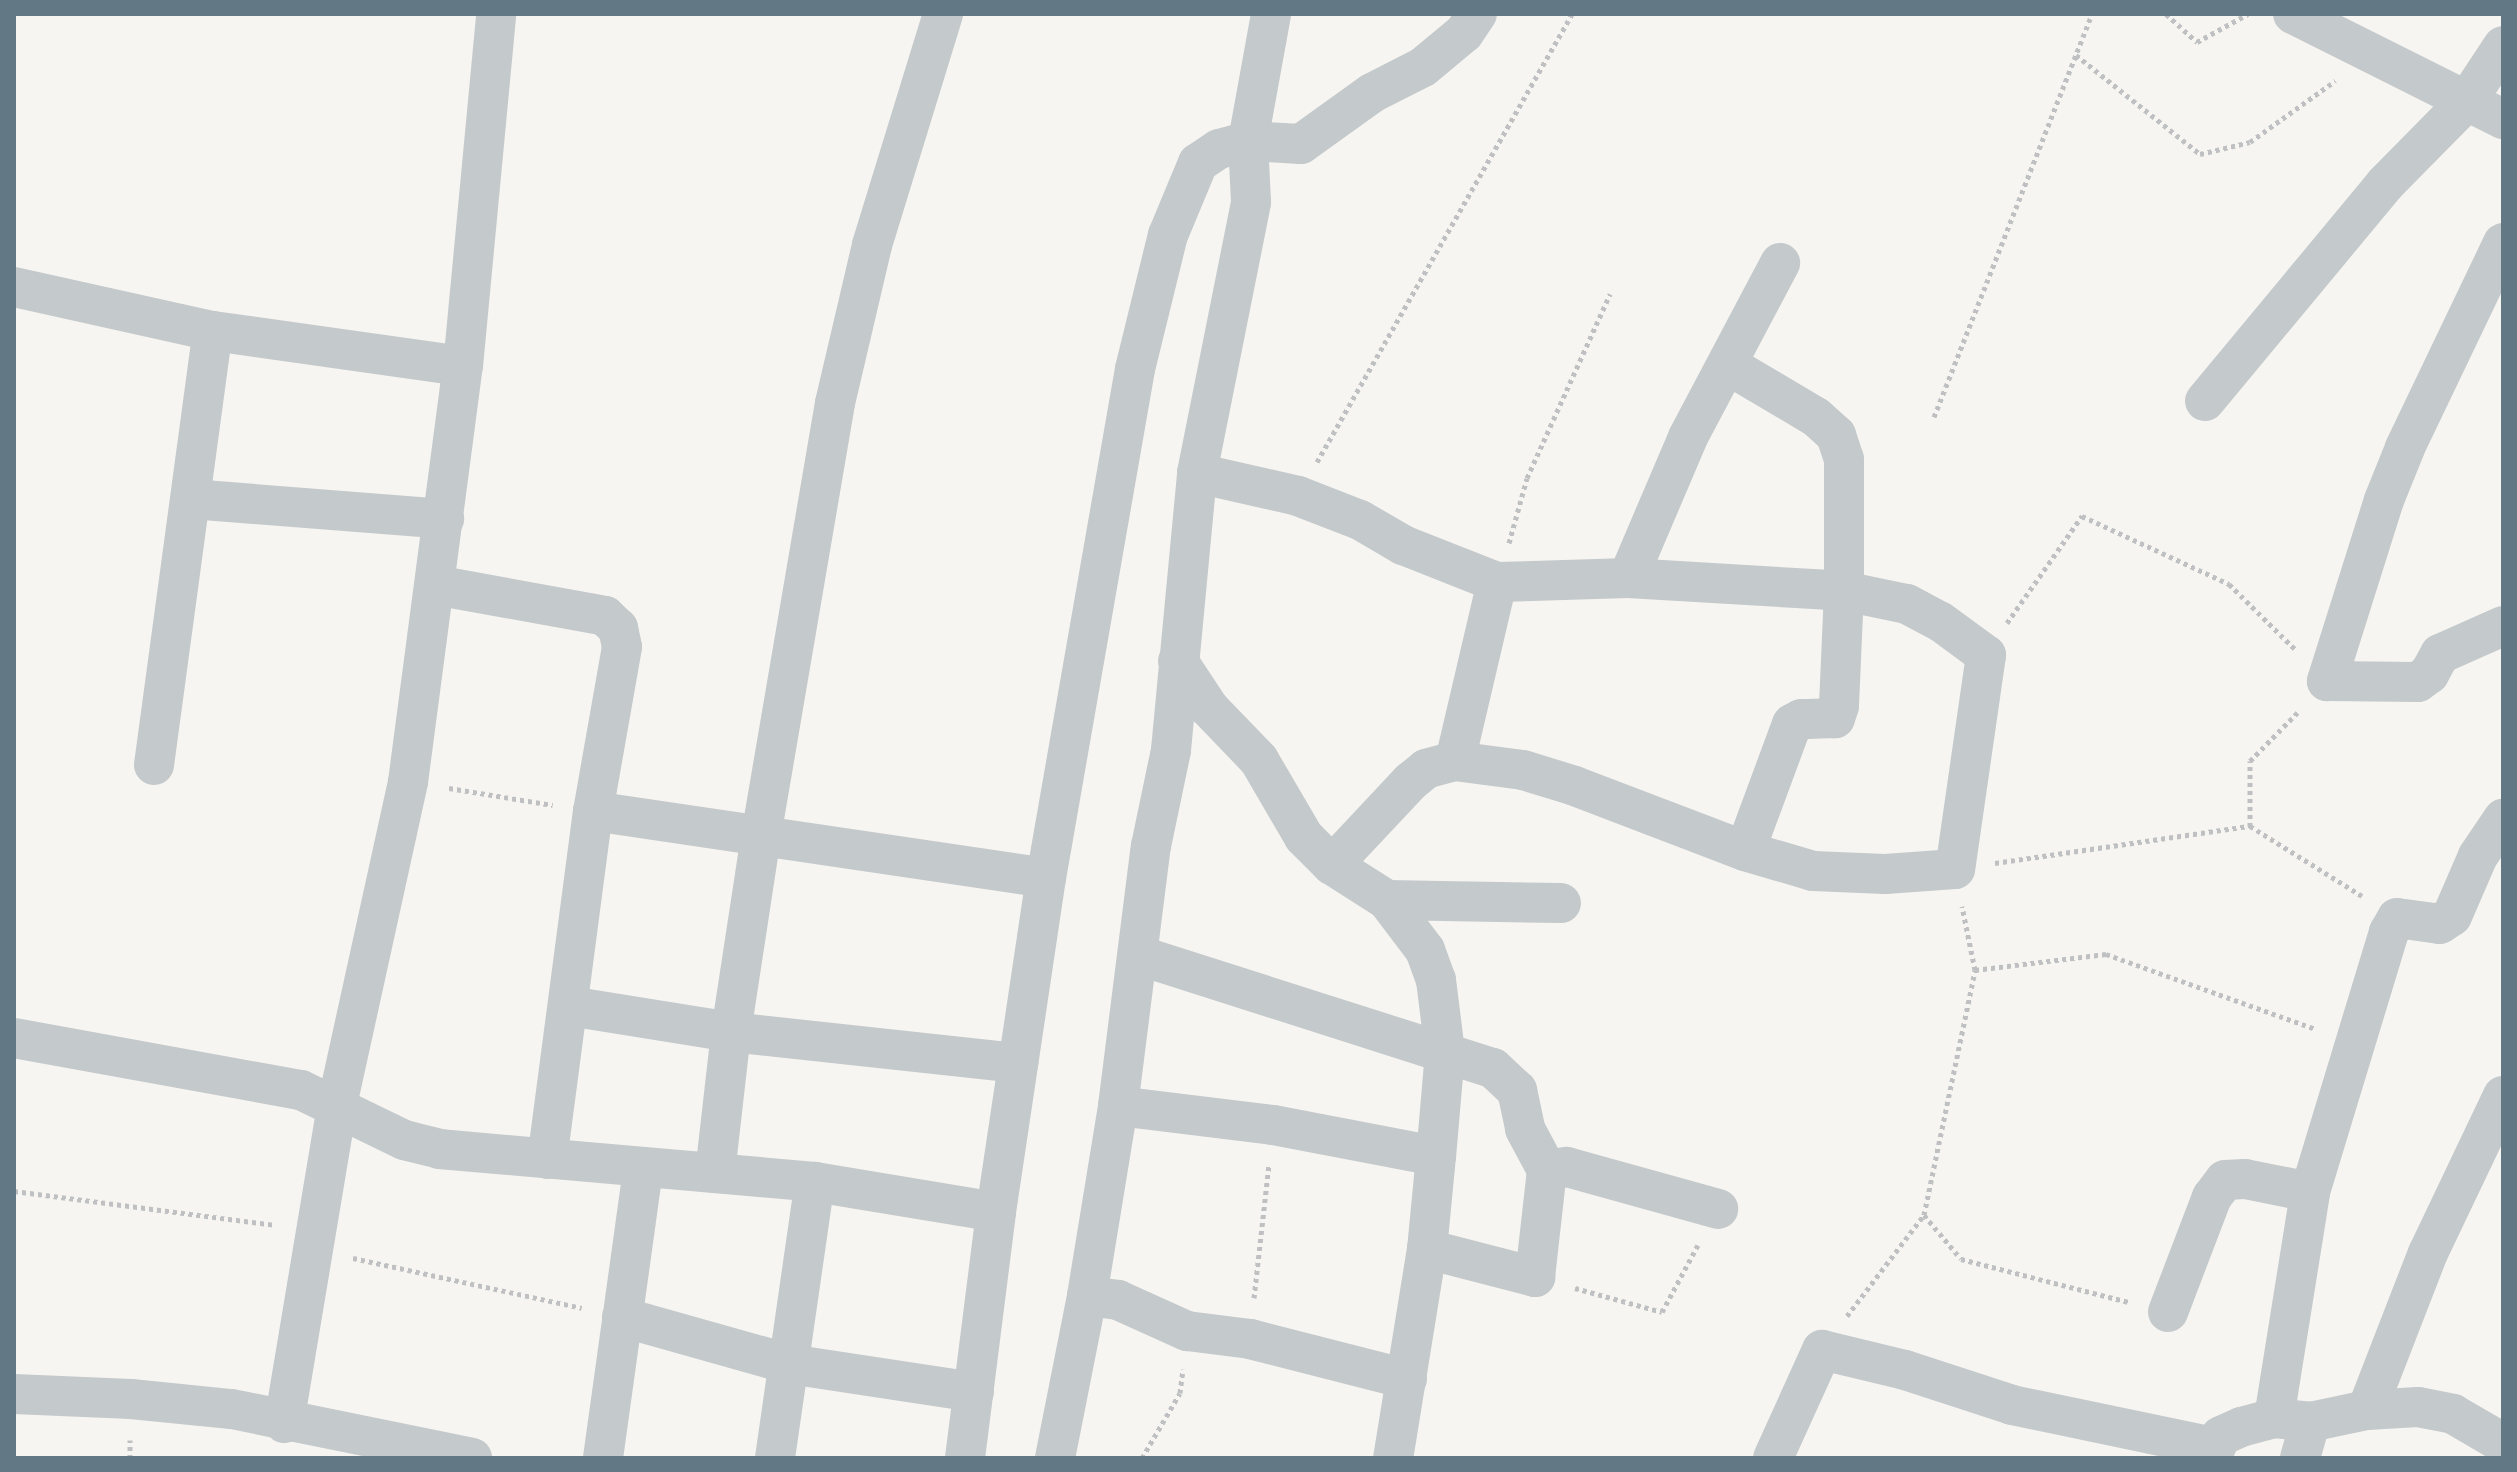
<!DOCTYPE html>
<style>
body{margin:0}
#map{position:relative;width:2517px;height:1472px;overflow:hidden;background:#f6f5f1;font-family:Barlow,sans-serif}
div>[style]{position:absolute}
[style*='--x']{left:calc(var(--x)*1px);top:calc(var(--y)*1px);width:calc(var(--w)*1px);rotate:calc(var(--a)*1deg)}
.path>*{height:5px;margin-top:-2.5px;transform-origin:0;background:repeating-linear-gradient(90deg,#bec0c2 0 4px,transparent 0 8px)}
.minor>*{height:40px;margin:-20px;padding:0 20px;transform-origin:20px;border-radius:20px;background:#c4c9cb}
span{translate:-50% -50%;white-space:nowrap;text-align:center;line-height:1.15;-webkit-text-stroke:8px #fff;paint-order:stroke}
.frame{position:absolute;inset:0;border:16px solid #627885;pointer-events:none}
</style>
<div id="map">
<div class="path">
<i style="--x:2166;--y:14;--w:42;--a:42.1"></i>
<i style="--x:2197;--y:42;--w:58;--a:-28.8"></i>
<i style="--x:2076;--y:55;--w:159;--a:38.6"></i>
<i style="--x:2200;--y:154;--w:51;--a:-13.5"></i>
<i style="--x:2250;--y:142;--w:105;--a:-35.7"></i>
<i style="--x:1934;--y:417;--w:433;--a:-68.6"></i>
<i style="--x:1317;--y:462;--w:515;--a:-60.35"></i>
<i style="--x:1509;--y:543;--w:67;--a:-74.5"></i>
<i style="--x:1527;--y:478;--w:202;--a:-65.7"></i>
<i style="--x:2007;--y:623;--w:131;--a:-55"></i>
<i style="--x:2082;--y:516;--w:162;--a:24.8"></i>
<i style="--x:2229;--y:584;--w:93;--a:44.6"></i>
<i style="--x:449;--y:788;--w:105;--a:9.3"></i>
<i style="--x:2250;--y:826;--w:65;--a:-90"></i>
<i style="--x:2250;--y:761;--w:70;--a:-45.6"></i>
<i style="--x:1995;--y:863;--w:258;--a:-8.3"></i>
<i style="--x:2250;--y:826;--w:132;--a:32"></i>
<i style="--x:1975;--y:970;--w:132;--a:-7"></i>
<i style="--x:2106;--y:954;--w:223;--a:19.7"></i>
<i style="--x:14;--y:1191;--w:263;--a:7.4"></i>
<i style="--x:1924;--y:1215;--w:57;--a:49.9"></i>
<i style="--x:1961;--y:1259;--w:173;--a:14.4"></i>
<i style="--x:353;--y:1258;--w:234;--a:12.3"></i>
<i style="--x:1575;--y:1288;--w:90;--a:15.4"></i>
<i style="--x:1662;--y:1312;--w:76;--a:-61.8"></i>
<i style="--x:1254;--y:1298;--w:134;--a:-83.6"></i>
<i style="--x:1847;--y:1316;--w:127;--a:-52.7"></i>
<i style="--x:1924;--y:1215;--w:250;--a:-78.2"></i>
<i style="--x:1975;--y:970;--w:65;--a:-101.5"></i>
<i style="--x:130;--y:1458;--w:18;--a:-90"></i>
<i style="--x:1142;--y:1458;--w:75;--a:-59.7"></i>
<i style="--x:1180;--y:1393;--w:24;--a:-83"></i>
</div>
<div class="minor">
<i style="--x:2293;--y:14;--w:235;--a:26.6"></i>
<i style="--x:2503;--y:243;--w:227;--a:115.6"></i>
<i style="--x:2405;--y:448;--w:56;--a:112"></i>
<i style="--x:2384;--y:500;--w:190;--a:107.5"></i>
<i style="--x:2327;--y:681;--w:91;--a:0.6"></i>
<i style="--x:2418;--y:682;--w:14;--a:-36"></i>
<i style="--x:2429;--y:674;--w:23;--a:-61"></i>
<i style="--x:2440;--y:654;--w:69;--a:-24"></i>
<i style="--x:14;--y:287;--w:204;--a:12.5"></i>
<i style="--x:213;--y:331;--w:252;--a:8"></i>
<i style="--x:1728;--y:365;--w:102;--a:30.6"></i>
<i style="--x:1816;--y:417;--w:27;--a:42"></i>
<i style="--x:1836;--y:435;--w:25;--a:72"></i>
<i style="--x:1844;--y:459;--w:132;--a:90"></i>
<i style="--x:1844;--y:591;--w:115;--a:92.5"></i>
<i style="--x:1839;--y:706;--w:13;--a:108"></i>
<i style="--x:1835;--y:718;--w:34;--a:178"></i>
<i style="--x:1801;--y:719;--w:10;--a:151"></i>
<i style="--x:1792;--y:724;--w:135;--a:110.3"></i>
<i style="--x:2205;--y:401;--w:282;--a:-50.3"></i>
<i style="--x:2385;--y:184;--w:115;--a:-45.4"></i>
<i style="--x:2466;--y:102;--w:67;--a:-56.5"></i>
<i style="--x:1197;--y:473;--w:104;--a:12.8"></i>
<i style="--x:1298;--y:496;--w:66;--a:21.2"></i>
<i style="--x:1360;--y:520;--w:50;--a:30.2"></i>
<i style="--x:1403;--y:545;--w:101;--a:21.5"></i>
<i style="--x:1497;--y:582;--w:131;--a:-1.7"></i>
<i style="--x:1628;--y:578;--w:216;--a:3.4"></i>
<i style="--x:1844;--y:591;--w:64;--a:11.7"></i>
<i style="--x:1907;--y:604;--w:38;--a:28"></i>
<i style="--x:1941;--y:622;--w:56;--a:36.3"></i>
<i style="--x:1986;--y:655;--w:216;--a:98.2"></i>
<i style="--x:1955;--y:869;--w:70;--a:175.9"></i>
<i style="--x:1885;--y:874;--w:72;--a:-177.6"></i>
<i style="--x:1813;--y:871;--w:71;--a:-163.6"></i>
<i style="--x:1745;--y:851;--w:182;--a:-159.1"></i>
<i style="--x:1575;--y:786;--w:54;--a:-162.9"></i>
<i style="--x:1523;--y:770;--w:69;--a:-172.5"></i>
<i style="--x:1455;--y:761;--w:30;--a:165"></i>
<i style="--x:1426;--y:769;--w:19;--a:141"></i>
<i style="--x:1411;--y:781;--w:115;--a:133.2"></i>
<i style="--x:191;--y:499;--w:254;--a:4.5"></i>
<i style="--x:1628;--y:578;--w:153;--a:-66.9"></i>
<i style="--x:1688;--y:437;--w:197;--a:-62.1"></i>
<i style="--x:435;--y:585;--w:173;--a:10.3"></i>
<i style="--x:605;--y:616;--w:18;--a:43"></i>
<i style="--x:618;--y:628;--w:19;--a:78"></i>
<i style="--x:622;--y:647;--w:167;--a:100"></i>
<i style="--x:593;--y:811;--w:351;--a:97.5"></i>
<i style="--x:1178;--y:661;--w:56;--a:56.6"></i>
<i style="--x:1209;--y:708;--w:72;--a:46.1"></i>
<i style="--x:1259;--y:760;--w:89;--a:59.7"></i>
<i style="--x:1304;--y:837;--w:40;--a:45"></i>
<i style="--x:1332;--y:865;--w:65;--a:32.5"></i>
<i style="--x:1387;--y:900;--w:63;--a:52.8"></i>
<i style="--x:1425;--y:950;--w:32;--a:70"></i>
<i style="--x:1436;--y:980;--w:73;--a:82.9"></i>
<i style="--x:1445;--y:1052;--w:104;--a:94.9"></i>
<i style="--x:1436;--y:1156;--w:93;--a:95.5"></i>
<i style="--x:1427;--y:1249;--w:212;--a:99.2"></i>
<i style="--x:1455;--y:761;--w:184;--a:-76.8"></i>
<i style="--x:154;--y:765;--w:438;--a:-82.3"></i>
<i style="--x:593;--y:811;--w:458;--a:8.4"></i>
<i style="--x:1387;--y:900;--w:174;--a:1"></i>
<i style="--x:1138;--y:955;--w:373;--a:17.7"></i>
<i style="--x:1493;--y:1068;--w:33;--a:43"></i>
<i style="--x:1517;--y:1090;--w:40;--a:78"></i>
<i style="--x:1525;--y:1129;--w:47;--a:61.8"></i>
<i style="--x:569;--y:1006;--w:164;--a:9.1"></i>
<i style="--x:731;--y:1032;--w:289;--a:6.2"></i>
<i style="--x:14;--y:1038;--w:292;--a:10.3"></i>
<i style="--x:301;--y:1090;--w:114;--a:25.9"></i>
<i style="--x:404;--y:1140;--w:36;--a:14"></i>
<i style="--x:439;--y:1149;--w:377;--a:5"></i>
<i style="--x:815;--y:1182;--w:183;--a:9.4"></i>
<i style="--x:1118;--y:1106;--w:156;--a:7"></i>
<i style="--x:1273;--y:1125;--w:166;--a:10.8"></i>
<i style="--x:715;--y:1173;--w:142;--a:-83.5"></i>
<i style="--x:731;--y:1032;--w:198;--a:-81.3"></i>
<i style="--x:761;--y:836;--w:439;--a:-80.3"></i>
<i style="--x:835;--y:403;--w:162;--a:-76.8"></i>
<i style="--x:872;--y:245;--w:242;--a:-72.9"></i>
<i style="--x:1427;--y:1249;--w:112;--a:14.5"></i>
<i style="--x:1535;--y:1277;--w:108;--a:-83.6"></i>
<i style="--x:1547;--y:1170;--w:20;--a:-9"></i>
<i style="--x:1567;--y:1167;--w:157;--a:15.5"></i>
<i style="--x:1087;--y:1296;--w:31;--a:7"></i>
<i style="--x:1118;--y:1300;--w:76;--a:24.2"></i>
<i style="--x:1187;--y:1331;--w:64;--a:7.2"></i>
<i style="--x:1250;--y:1339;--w:162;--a:14.3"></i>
<i style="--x:2168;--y:1312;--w:123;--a:-69.1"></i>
<i style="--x:2212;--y:1197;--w:21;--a:-53"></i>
<i style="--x:2225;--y:1180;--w:20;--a:-3"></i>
<i style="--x:2245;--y:1179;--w:66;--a:11.3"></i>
<i style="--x:622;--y:1317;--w:173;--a:15.7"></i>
<i style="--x:789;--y:1364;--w:187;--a:8.6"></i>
<i style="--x:14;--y:1394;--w:117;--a:2.4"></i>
<i style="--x:131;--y:1399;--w:101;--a:5.7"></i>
<i style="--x:232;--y:1409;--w:245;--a:11.5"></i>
<i style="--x:2367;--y:1410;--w:168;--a:-68.8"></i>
<i style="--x:2428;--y:1253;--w:174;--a:-64.5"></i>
<i style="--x:2274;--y:1418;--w:229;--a:-80.9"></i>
<i style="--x:2310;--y:1192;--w:272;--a:-73.1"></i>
<i style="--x:2389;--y:932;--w:16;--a:-60"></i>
<i style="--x:2397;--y:918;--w:43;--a:7.9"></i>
<i style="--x:2440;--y:924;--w:14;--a:-34"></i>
<i style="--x:2452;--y:916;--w:65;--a:-66.6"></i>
<i style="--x:2478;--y:856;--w:45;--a:-56"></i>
<i style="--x:284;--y:1423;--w:322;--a:-80.5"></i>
<i style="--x:337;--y:1105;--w:331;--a:-77.6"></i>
<i style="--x:408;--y:782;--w:420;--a:-82.5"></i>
<i style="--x:463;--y:366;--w:354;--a:-84.6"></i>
<i style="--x:603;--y:1458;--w:293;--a:-82.1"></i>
<i style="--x:775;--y:1458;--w:279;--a:-81.8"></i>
<i style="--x:965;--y:1458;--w:248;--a:-82.8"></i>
<i style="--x:996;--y:1212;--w:338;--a:-81.5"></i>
<i style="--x:1046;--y:878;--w:517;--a:-80.08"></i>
<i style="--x:1135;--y:369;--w:138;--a:-76.2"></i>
<i style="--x:1168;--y:235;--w:78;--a:-67.4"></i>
<i style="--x:1198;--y:163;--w:25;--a:-34"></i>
<i style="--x:1219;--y:149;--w:30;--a:-15"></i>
<i style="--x:1248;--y:141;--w:53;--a:3.2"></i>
<i style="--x:1301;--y:144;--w:87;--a:-35.7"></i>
<i style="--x:1372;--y:93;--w:57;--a:-27"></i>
<i style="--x:1423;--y:67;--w:53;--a:-39.7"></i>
<i style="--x:1464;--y:33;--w:23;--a:-56"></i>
<i style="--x:1055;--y:1458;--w:165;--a:-78.8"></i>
<i style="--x:1087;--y:1296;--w:193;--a:-80.7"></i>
<i style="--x:1118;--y:1106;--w:262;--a:-82.8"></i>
<i style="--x:1151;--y:846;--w:98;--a:-78.2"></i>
<i style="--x:1171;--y:750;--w:278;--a:-84.6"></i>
<i style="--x:1197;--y:473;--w:276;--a:-78.7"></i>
<i style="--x:1251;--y:202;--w:61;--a:-92.8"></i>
<i style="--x:1248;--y:141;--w:129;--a:-79.7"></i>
<i style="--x:1773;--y:1458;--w:119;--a:-65.6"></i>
<i style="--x:1822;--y:1350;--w:85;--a:13.5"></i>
<i style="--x:1905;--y:1370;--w:113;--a:18.1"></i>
<i style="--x:2012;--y:1405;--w:205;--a:11.8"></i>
<i style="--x:2211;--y:1458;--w:24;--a:-66"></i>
<i style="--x:2221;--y:1436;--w:22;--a:-24"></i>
<i style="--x:2241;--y:1427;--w:34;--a:-15"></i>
<i style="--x:2274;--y:1418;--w:36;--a:6"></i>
<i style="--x:2310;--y:1422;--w:58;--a:-11.9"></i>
<i style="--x:2367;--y:1410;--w:51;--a:-3.4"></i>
<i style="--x:2418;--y:1407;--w:36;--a:11"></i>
<i style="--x:2453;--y:1414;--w:50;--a:30.2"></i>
<i style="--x:2300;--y:1458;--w:37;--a:-74"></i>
</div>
<div class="frame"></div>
</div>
